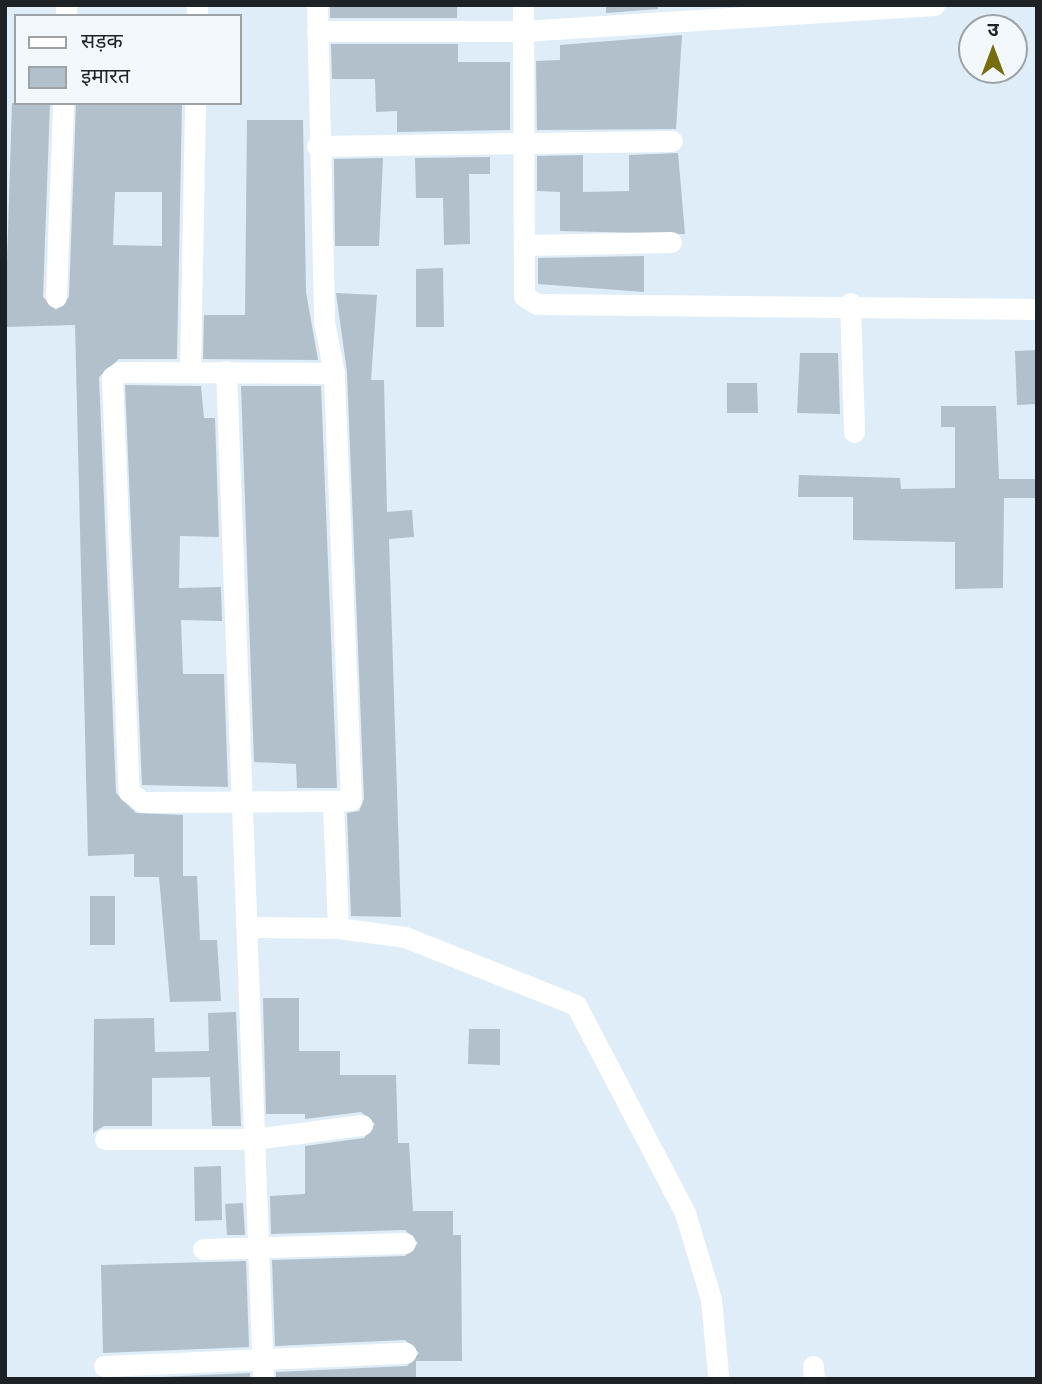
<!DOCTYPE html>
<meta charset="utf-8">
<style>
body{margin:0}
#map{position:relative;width:1042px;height:1384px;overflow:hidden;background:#deedf7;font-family:"Times New Roman","Noto Sans Devanagari",serif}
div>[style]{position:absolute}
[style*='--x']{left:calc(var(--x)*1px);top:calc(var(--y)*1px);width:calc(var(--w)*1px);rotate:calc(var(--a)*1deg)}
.building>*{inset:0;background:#b1c0ca}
.street>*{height:21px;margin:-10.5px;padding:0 10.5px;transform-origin:10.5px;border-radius:10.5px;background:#fff}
span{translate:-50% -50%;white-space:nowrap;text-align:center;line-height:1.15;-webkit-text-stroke:5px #f2f8fc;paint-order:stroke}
.frame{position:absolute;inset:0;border:7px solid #1c2226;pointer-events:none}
.legend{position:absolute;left:14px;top:14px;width:228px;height:91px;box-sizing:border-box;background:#f2f8fc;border:2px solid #9ca2a6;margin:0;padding:9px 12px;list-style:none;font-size:21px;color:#1c2226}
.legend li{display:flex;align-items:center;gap:14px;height:35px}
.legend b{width:35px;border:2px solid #9ca2a6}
.north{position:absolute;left:958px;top:14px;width:70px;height:70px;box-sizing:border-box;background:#f2f8fc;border:2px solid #9ca2a6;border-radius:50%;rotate:0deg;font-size:19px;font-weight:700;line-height:28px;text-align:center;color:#1c2226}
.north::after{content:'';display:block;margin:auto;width:24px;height:32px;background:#766e0c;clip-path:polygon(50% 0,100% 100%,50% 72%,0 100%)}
</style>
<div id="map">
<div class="building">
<i style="clip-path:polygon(330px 5px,457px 5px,457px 18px,330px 18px)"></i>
<i style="clip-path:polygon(606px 5px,658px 5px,658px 9px,606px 13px)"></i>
<i style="clip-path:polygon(682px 35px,676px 129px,537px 130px,536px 61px,560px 60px,560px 45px)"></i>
<i style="clip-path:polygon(331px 44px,458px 44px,458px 62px,510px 62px,510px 130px,397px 132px,397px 111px,376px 112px,375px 79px,332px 79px)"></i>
<i style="clip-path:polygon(evenodd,12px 103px,50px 103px,43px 297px,56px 310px,69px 297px,76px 103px,182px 103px,177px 359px,119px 359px,99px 377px,116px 793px,136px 813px,183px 815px,183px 876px,197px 876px,200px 940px,217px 940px,221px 1001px,170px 1002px,159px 877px,134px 877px,134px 854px,88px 856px,75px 325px,5px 327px,12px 103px,115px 192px,162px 192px,162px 246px,113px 245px,115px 192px)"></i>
<i style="clip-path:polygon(247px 120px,303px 120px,306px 292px,318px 360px,203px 359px,204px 315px,245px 315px)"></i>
<i style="clip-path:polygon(678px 153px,685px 234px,560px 231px,560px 192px,537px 191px,537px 156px,583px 155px,583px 192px,629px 191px,629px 155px)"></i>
<i style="clip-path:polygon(490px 157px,490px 174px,469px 174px,470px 244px,444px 245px,443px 198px,416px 198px,415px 158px)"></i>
<i style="clip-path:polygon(383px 158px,379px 246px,335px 246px,334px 159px)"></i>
<i style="clip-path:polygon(644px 256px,644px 292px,538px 284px,538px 258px)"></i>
<i style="clip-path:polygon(443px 268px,444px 327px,416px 327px,416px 269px)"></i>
<i style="clip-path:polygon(336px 293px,377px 295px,371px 380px,384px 380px,387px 512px,412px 510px,414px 537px,389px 539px,401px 917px,351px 916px,347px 813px,359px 811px,364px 799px,347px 372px)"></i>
<i style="clip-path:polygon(1037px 350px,1037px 404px,1017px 405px,1015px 351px)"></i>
<i style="clip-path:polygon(800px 353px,838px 353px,840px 414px,797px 413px)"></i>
<i style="clip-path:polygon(727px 383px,757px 383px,758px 413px,727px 413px)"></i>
<i style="clip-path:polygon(125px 385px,201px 386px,204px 418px,215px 418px,219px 537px,180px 536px,179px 588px,221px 587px,222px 621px,181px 620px,183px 674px,224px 674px,228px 787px,142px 785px)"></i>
<i style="clip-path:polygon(241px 386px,321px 386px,337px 788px,297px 788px,296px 764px,254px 762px)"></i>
<i style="clip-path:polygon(941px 406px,996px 406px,999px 479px,1037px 479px,1037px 498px,1004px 498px,1003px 588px,955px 589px,955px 542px,853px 540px,853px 497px,798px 497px,799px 475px,900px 478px,901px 489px,955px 488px,955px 427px,941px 427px)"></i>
<i style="clip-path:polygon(90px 896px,115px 896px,115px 945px,90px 945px)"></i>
<i style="clip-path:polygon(263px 998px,299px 998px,299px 1051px,340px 1051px,340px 1075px,396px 1075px,398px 1143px,409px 1143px,413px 1211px,453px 1211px,453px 1235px,461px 1235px,462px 1361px,416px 1361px,416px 1379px,276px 1379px,276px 1372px,407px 1366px,419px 1353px,405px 1340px,275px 1346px,272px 1260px,405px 1256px,418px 1243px,405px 1230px,271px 1234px,270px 1196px,305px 1194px,305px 1146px,364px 1138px,375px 1124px,361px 1112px,305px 1119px,305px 1114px,266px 1114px)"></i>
<i style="clip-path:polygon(236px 1012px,241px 1126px,212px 1126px,210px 1077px,152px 1078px,152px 1126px,104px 1126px,93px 1133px,94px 1019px,154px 1018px,155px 1052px,209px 1051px,208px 1013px)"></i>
<i style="clip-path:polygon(469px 1029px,500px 1029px,500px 1065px,468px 1064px)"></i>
<i style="clip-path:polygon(221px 1166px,222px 1220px,195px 1221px,194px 1167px)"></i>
<i style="clip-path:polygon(243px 1203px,245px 1235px,227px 1235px,225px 1204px)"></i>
<i style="clip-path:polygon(246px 1261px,249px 1347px,103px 1353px,101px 1265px)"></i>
<i style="clip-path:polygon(250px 1373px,250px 1379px,116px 1379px)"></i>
</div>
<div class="street">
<i style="--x:317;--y:5;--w:317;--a:88.7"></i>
<i style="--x:324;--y:322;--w:52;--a:78.9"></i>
<i style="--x:523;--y:5;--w:291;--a:89.8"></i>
<i style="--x:524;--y:296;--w:15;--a:32"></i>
<i style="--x:537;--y:304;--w:500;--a:0.57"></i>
<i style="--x:66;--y:16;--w:11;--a:-90"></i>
<i style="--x:197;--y:16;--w:11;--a:-90"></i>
<i style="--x:317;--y:31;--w:206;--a:0"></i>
<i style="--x:523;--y:31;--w:412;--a:-3.6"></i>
<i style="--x:317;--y:146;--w:355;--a:-0.8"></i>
<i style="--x:526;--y:245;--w:145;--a:-1.2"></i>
<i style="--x:56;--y:297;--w:194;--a:-87.9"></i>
<i style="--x:850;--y:303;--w:129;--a:88.2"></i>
<i style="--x:190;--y:369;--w:266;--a:-88.9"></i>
<i style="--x:226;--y:371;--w:1009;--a:87.9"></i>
<i style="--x:249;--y:927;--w:89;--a:0.6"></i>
<i style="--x:338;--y:928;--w:127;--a:-92.3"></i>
<i style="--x:333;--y:801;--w:18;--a:-3"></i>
<i style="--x:351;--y:800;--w:427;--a:-92.3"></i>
<i style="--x:334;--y:373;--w:214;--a:-179.7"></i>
<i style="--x:120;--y:372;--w:9;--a:148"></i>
<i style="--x:112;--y:377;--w:415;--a:87.7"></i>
<i style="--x:129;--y:792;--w:17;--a:36"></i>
<i style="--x:143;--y:802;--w:190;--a:-0.3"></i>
<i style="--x:338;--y:928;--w:68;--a:7.7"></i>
<i style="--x:405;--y:937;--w:184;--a:21.7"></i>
<i style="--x:576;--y:1005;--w:235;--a:62.3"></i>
<i style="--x:685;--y:1213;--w:90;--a:73.2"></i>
<i style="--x:711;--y:1299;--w:76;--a:84.7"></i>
<i style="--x:105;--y:1139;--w:149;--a:0"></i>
<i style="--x:254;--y:1139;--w:109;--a:-7.4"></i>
<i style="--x:203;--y:1249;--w:202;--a:-1.7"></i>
<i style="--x:104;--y:1366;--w:302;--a:-2.5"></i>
<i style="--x:813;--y:1366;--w:13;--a:86"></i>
</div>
<div class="frame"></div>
<ul class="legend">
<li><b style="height:9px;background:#fff"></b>सड़क</li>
<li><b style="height:19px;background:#b1c0ca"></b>इमारत</li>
</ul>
<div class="north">उ</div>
</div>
